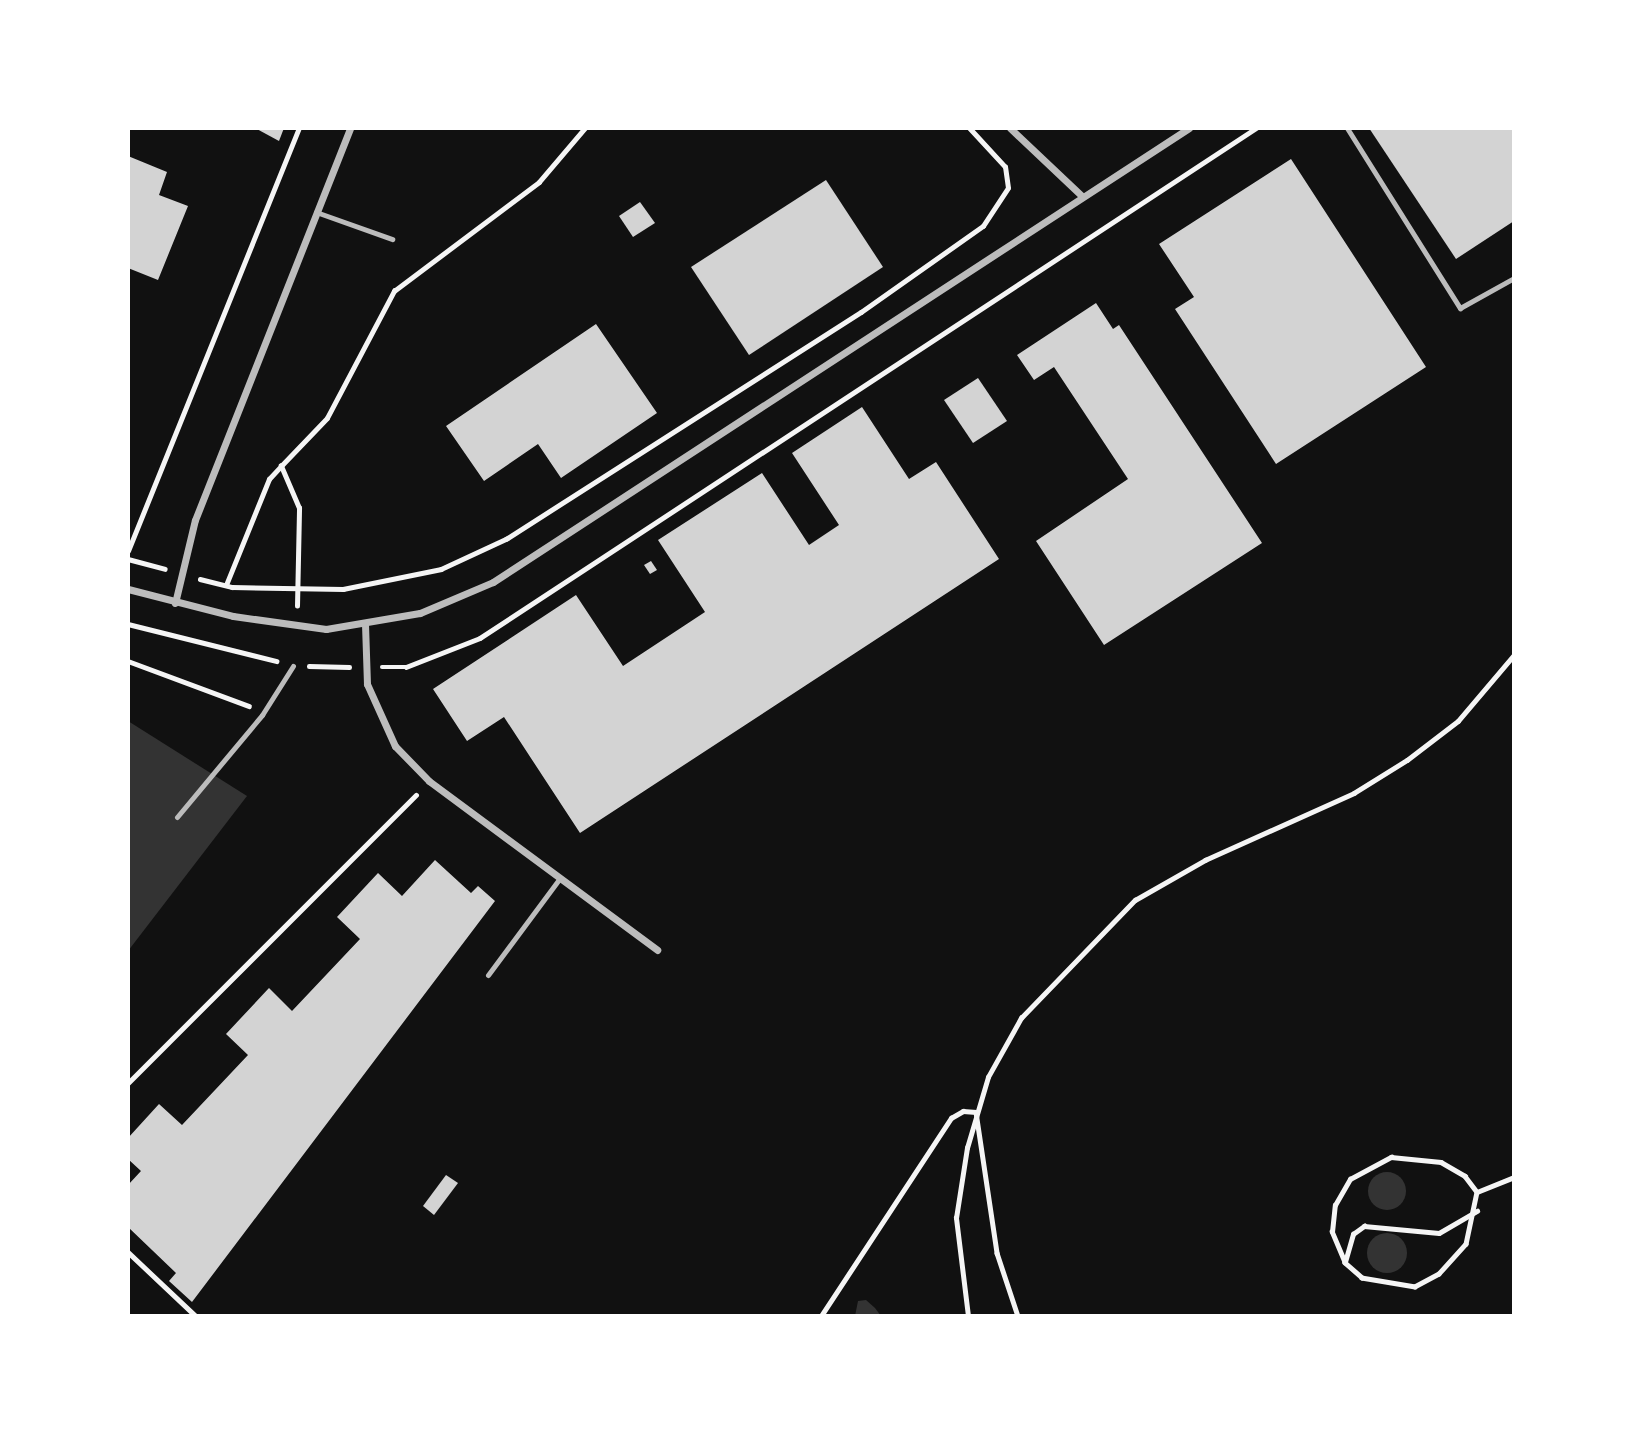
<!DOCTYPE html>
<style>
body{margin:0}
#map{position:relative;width:1642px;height:1444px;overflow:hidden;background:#111;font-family:Poppins,sans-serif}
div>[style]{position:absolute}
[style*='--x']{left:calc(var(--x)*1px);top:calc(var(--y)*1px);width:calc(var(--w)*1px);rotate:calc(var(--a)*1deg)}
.water>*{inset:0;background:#333}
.round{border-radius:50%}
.building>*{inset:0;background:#d3d3d3}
.path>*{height:4.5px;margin:-2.25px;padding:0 2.25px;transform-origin:2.25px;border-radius:2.25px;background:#f5f5f5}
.service>*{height:5px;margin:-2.5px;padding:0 2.5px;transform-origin:2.5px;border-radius:2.5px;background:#bcbcbc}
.minor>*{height:7px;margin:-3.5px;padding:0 3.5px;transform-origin:3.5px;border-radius:3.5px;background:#bcbcbc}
span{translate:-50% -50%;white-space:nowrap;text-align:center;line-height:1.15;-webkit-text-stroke:5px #fff;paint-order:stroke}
.frame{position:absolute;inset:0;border:130px solid #fff;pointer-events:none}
</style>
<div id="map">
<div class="water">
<i style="clip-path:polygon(128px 721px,247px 796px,128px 951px)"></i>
<i class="round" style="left:1368px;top:1172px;width:38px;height:38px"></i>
<i class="round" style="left:1367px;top:1233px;width:40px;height:40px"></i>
<i style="clip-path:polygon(866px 1300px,875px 1308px,881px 1316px,855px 1316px,858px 1301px)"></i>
</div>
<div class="building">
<i style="clip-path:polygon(255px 128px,284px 128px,279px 141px)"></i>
<i style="clip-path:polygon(1369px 128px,1514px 128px,1514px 221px,1456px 259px)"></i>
<i style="clip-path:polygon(128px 156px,167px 172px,159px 195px,188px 206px,158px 280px,128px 268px)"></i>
<i style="clip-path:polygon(1291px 159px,1426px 367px,1276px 464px,1175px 309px,1194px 297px,1159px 244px)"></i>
<i style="clip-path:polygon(826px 180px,883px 267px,749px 355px,691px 267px)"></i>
<i style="clip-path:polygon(640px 202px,655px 223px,633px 237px,619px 216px)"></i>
<i style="clip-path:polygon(1096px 303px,1113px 329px,1119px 325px,1262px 543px,1104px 645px,1036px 541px,1128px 479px,1054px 367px,1034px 380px,1017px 355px)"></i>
<i style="clip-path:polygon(596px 324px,657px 413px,561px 478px,538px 444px,484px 481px,446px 426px)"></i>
<i style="clip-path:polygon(978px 378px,1007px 421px,973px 443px,944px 400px)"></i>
<i style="clip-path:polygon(862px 407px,909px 479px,936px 462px,999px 559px,580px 833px,504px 717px,467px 741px,433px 689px,576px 595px,623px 666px,705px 612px,658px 540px,762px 473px,809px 545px,839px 525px,792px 453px)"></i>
<i style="clip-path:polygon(651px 561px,657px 570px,650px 574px,644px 565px)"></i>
<i style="clip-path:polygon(435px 860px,471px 893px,478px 886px,495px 901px,192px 1302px,169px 1281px,176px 1273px,128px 1227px,128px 1185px,141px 1171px,128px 1159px,128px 1138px,159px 1104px,182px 1125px,248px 1055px,226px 1034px,269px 988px,292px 1011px,360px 939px,337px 917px,378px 873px,402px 896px)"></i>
<i style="clip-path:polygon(446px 1175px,458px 1183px,434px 1215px,423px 1206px)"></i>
</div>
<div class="path">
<i style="--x:128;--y:551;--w:456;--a:-68"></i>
<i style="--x:128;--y:559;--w:38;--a:15"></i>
<i style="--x:200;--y:579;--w:33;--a:14"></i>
<i style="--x:232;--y:587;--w:111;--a:1"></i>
<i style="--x:343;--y:589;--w:100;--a:-11.5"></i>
<i style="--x:441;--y:569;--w:72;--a:-24.8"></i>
<i style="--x:506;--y:539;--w:421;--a:-32.6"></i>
<i style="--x:861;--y:312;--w:149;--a:-35.2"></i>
<i style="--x:983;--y:226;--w:45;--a:-56.7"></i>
<i style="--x:1008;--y:188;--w:21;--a:-98"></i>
<i style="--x:1005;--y:167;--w:53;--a:-132.7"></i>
<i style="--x:226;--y:585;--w:114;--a:-67.9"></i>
<i style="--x:269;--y:479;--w:18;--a:-47"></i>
<i style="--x:297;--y:606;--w:98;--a:-88.8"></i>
<i style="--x:299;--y:508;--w:46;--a:-113.2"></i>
<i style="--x:281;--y:466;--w:66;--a:-46.2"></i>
<i style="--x:327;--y:418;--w:144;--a:-62.2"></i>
<i style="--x:394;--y:291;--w:181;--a:-36.9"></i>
<i style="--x:539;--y:182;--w:71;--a:-49.6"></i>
<i style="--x:128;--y:624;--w:153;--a:14"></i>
<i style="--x:128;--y:661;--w:129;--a:20.4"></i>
<i style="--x:309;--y:666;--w:40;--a:1.4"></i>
<i style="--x:382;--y:667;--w:24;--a:0"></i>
<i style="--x:406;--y:667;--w:79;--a:-21.4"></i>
<i style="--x:480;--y:638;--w:929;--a:-33.31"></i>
<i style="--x:128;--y:1083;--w:407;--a:-45"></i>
<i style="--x:1391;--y:1157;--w:50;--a:5.7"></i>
<i style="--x:1441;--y:1162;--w:28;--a:30"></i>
<i style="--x:1465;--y:1176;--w:20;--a:53"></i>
<i style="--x:1477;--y:1192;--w:53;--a:101.9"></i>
<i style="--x:1466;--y:1244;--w:40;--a:132"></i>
<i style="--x:1439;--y:1274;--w:27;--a:152"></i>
<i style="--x:1415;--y:1287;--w:54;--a:-170.4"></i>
<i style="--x:1362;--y:1278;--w:23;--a:-139"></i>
<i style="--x:1345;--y:1263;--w:34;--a:-113"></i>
<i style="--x:1332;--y:1232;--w:27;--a:-84"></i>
<i style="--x:1335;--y:1205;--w:30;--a:-60"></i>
<i style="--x:1350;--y:1179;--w:47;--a:-28.2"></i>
<i style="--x:1477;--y:1192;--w:40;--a:-22"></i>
<i style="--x:128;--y:1252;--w:93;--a:43.3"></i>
<i style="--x:1345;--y:1262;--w:29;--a:-74"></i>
<i style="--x:1353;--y:1234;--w:14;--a:-36"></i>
<i style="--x:1364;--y:1226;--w:75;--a:5.3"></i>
<i style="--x:1439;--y:1233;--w:44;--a:-30.1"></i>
<i style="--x:821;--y:1316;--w:237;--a:-56.7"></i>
<i style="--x:951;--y:1118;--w:14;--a:-30"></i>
<i style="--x:963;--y:1111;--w:13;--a:4"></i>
<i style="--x:976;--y:1112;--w:143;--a:81.5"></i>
<i style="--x:997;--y:1253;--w:66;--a:71.6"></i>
<i style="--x:968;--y:1316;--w:99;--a:-97"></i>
<i style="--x:956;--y:1218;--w:71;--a:-81.1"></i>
<i style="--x:967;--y:1148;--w:74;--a:-73.5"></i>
<i style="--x:988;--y:1077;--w:68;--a:-60.8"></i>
<i style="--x:1021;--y:1018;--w:164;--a:-46"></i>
<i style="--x:1135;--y:900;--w:81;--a:-29.7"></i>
<i style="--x:1205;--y:860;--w:163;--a:-24.2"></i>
<i style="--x:1354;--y:793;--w:62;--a:-31.9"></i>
<i style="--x:1407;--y:760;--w:64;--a:-37.4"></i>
<i style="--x:1458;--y:721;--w:87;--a:-49.7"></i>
</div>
<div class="service">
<i style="--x:1347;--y:128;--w:213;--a:57.9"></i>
<i style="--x:1460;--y:308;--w:62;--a:-29.1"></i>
<i style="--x:316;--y:212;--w:81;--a:19.6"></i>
<i style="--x:177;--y:817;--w:133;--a:-50.2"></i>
<i style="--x:262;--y:715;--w:58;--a:-57.7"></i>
<i style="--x:488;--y:975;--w:121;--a:-53.4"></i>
</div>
<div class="minor">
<i style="--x:1010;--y:128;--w:100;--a:43.4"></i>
<i style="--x:128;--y:589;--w:108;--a:14.4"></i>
<i style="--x:233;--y:616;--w:94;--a:8"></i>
<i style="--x:326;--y:629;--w:95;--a:-9.7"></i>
<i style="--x:420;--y:613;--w:79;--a:-23"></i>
<i style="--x:493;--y:582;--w:831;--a:-33.12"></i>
<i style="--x:175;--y:603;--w:85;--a:-76.5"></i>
<i style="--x:195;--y:520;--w:422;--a:-68.4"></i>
<i style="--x:365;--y:624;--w:60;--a:88.1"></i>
<i style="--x:367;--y:684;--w:68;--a:65.7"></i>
<i style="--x:395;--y:746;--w:49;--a:45.8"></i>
<i style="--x:429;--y:781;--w:284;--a:36.5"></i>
</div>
<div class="frame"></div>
</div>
